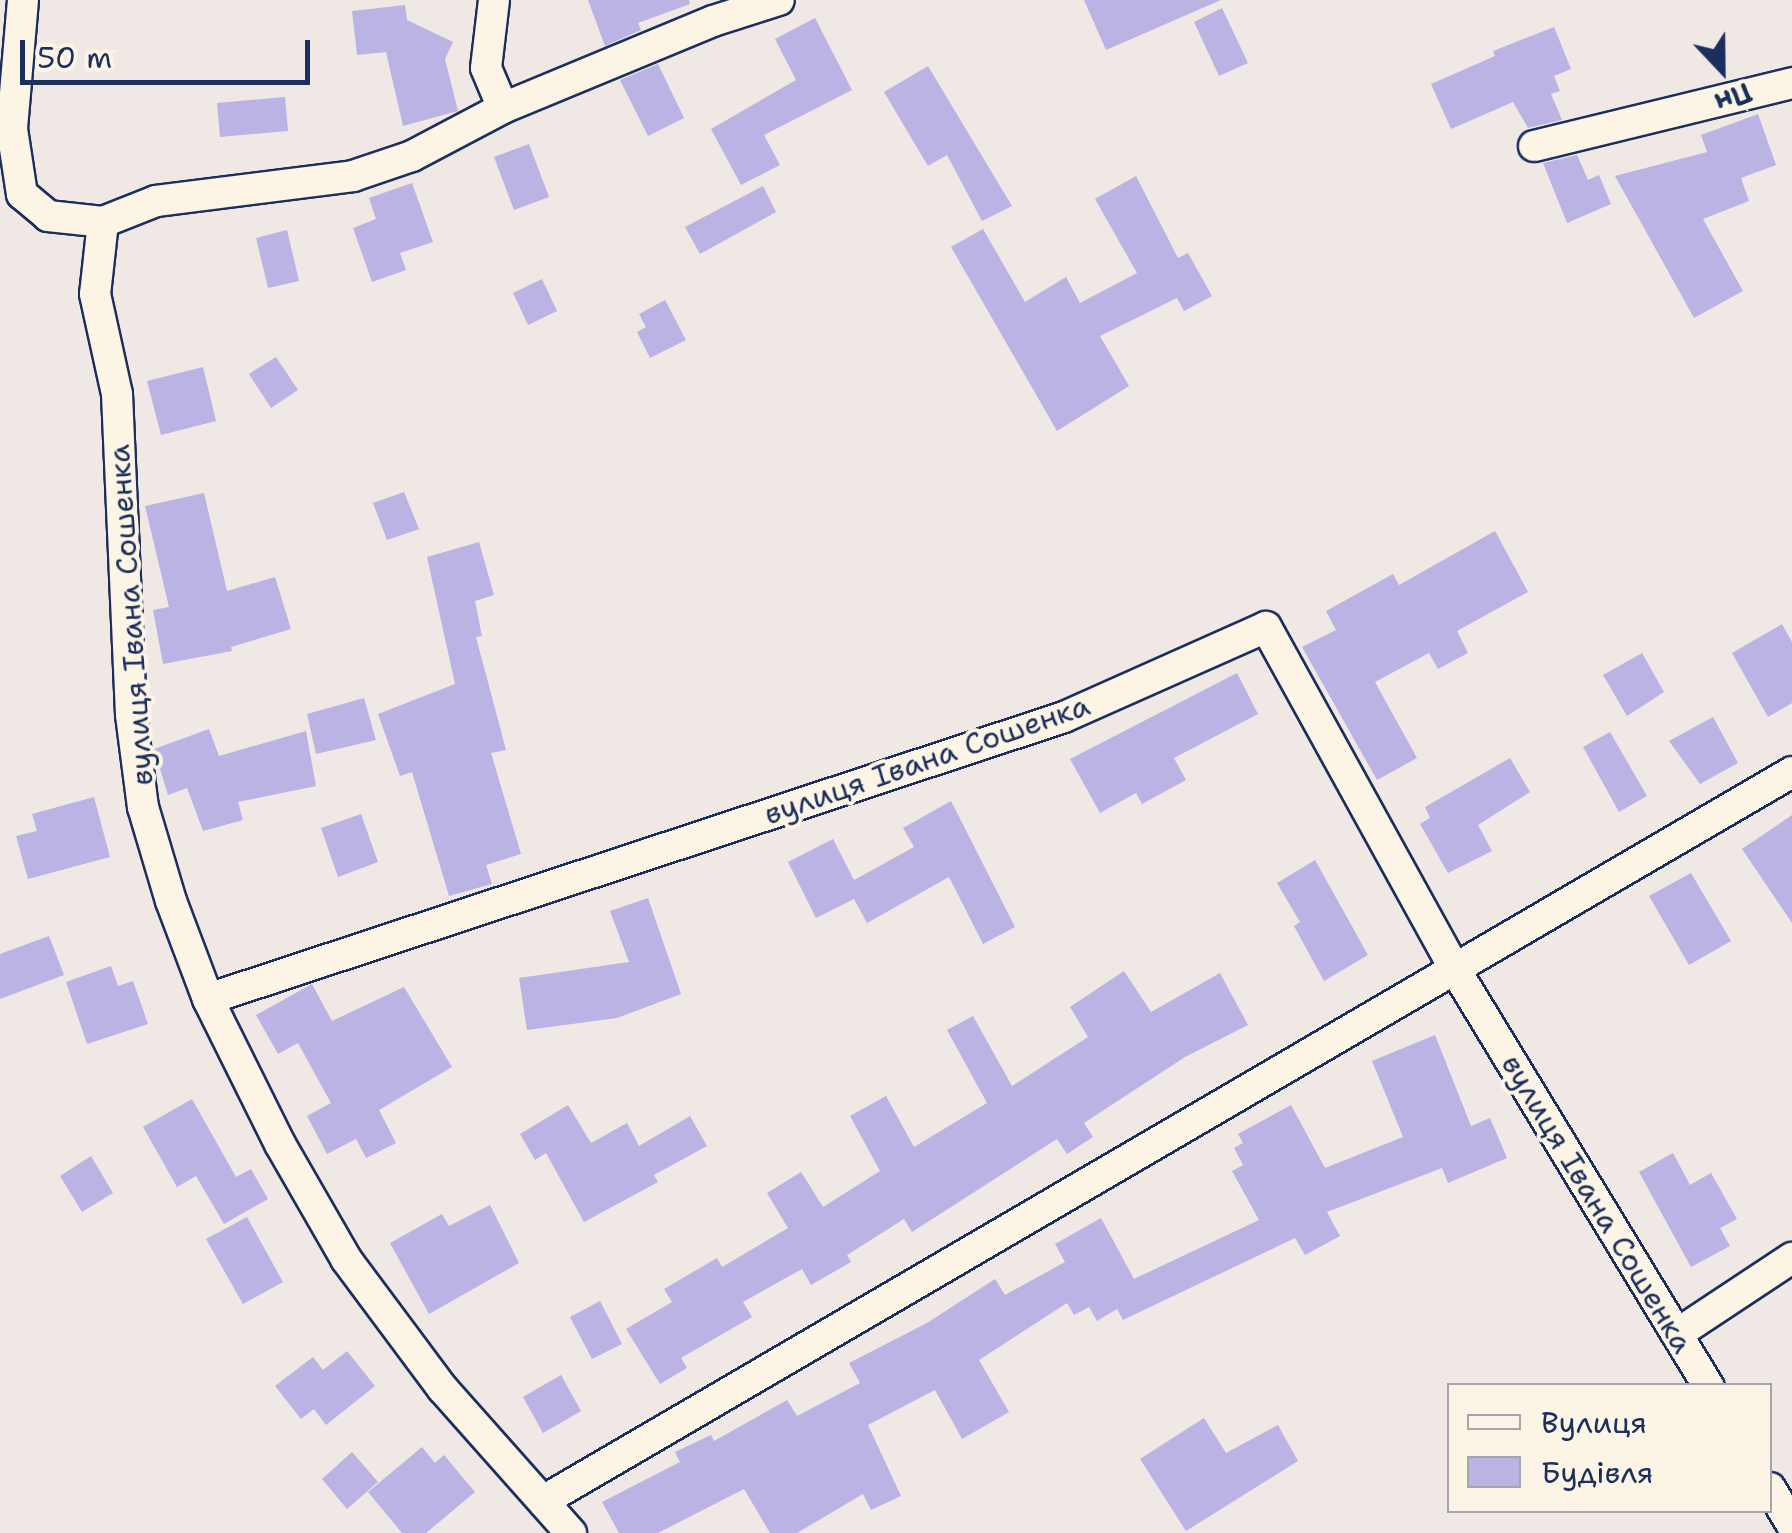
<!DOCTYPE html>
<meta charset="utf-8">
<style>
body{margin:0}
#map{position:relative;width:1792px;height:1533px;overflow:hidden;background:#efe8e5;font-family:"Shantell Sans",sans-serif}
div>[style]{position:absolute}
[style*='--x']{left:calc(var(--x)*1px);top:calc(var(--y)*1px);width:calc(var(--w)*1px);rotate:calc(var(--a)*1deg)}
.building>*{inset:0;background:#bab3e4}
.roads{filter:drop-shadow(2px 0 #1b2f5e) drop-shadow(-2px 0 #1b2f5e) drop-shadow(0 2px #1b2f5e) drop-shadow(0 -2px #1b2f5e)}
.street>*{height:30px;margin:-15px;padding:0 15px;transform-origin:15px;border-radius:15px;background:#fcf5e5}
span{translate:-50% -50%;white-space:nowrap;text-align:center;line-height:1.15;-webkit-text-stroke:8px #fcf5e5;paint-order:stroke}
.street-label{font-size:30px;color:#1b2f5e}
.legend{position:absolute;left:1447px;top:1383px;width:325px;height:130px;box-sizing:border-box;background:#fcf5e5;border:2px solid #a2a6af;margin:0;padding:12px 18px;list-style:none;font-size:30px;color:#1b2f5e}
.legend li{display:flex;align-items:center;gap:20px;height:50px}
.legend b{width:50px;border:2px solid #a2a6af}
.north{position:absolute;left:1672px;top:20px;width:100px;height:100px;-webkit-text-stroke:8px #fcf5e5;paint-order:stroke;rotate:158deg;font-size:28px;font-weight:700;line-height:40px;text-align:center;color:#1b2f5e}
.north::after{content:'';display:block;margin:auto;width:35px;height:45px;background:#1b2f5e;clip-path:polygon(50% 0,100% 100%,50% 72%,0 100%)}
.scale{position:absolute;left:20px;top:40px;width:290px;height:45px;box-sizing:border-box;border:5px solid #1b2f5e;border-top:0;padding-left:12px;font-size:30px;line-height:35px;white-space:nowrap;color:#1b2f5e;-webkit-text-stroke:8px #fcf5e5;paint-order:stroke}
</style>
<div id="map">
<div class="building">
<i style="clip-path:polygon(588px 0,689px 0,690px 4px,638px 23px,641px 30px,605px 46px)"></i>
<i style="clip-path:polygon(1084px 0,1221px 0,1106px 50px)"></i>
<i style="clip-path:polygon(405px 5px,407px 20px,453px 42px,445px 59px,458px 111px,403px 126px,386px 52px,357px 55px,352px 11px)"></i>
<i style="clip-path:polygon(1222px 8px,1248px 63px,1219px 76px,1194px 22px)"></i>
<i style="clip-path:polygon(815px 18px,852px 90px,764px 135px,780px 165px,741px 185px,711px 129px,796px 80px,775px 39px)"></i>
<i style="clip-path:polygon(1554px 27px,1571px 69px,1554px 76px,1560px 91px,1551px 94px,1562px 120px,1528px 128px,1513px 102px,1451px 129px,1431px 84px,1495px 56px,1493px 51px)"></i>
<i style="clip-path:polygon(658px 64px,684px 118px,648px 136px,620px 80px)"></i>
<i style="clip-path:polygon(928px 66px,1012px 206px,982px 221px,947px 155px,928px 166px,884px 92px)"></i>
<i style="clip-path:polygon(285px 97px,288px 131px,220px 137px,217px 103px)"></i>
<i style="clip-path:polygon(1758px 114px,1776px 165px,1741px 178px,1749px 201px,1703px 219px,1743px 291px,1694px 318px,1615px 176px,1707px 152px,1701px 135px)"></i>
<i style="clip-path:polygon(529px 144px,549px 197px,514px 210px,494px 157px)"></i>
<i style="clip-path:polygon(1577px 155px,1588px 180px,1599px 175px,1611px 204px,1567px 223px,1543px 163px)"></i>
<i style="clip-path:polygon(1136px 176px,1178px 258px,1188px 253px,1212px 296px,1184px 311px,1177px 298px,1100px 336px,1129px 386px,1057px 431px,951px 247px,983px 229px,1025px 302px,1066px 277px,1080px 303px,1137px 273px,1095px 199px)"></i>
<i style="clip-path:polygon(412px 183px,433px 242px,400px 253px,406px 270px,372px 282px,353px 228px,376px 219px,369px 198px)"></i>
<i style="clip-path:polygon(763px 186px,776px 212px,700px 254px,685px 227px)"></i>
<i style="clip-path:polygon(287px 230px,299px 281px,268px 288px,256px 238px)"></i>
<i style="clip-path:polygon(542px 279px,557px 311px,528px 325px,513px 293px)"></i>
<i style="clip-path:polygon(665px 300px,686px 340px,650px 358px,637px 332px,646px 327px,639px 314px)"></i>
<i style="clip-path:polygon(276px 357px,298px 390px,271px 408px,249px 374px)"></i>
<i style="clip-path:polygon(203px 367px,216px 421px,161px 435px,147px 381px)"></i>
<i style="clip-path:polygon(404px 492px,419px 529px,387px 540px,373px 503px)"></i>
<i style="clip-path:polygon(204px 493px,227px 591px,275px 577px,291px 629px,231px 647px,232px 651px,163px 664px,153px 610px,169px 607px,145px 506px)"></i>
<i style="clip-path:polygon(1495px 531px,1528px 592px,1457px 631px,1468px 653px,1438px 669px,1429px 653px,1375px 682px,1417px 758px,1377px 780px,1302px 647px,1336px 630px,1326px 611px,1393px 574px,1399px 585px)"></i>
<i style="clip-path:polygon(479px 542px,494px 595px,475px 601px,482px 636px,476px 637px,506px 750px,491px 753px,521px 854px,486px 865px,492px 884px,449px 896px,412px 772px,400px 776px,378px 714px,455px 684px,427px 557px)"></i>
<i style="clip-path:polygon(1782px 624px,1792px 642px,1792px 703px,1768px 717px,1732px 653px)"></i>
<i style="clip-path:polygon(1642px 653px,1664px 692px,1627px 716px,1603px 675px)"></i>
<i style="clip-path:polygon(1237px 673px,1258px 714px,1174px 758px,1186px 780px,1142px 804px,1136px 793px,1100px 813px,1070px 759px)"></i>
<i style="clip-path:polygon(364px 698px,376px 740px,316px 754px,307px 714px)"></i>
<i style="clip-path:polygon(1713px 717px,1738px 763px,1700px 784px,1669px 741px)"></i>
<i style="clip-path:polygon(209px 729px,219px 756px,306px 731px,316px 786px,238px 802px,243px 820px,203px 831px,187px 788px,168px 795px,154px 749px)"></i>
<i style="clip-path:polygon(1610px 732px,1647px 796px,1619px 812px,1583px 747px)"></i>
<i style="clip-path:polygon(1510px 758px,1530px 792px,1478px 825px,1492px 851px,1448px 873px,1420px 824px,1430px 818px,1425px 807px)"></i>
<i style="clip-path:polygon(94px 797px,110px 857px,28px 879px,16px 836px,37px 831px,32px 814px)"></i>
<i style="clip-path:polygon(951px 801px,1015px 927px,983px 944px,949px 877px,867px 923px,854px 899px,816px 918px,788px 862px,833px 839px,854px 880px,914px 847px,903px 828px)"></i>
<i style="clip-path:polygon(361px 814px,378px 862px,338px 877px,321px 828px)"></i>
<i style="clip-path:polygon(1792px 815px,1792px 923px,1742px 849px)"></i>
<i style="clip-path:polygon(1315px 860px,1368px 955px,1324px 981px,1294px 926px,1300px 922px,1277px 883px)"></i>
<i style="clip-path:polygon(1691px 873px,1731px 941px,1689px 965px,1649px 896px)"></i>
<i style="clip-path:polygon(648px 898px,681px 994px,617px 1018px,527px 1030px,519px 978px,629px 962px,610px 911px)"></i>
<i style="clip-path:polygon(49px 936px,64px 975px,0 999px,0 954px)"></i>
<i style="clip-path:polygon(111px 966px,118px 986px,133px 981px,148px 1024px,87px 1044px,66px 982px)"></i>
<i style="clip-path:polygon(1124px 971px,1151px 1012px,1220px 973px,1248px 1025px,1185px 1057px,1084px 1123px,1093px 1137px,1067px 1154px,1057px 1139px,912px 1232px,904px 1219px,847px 1255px,851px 1262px,811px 1285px,802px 1269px,743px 1302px,752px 1317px,681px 1358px,687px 1368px,660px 1384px,626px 1329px,672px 1302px,664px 1289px,717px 1258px,722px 1267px,788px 1228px,767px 1193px,801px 1172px,823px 1207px,880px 1171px,850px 1116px,886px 1096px,914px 1147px,987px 1103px,947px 1030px,973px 1016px,1012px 1086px,1088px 1037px,1070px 1007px)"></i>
<i style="clip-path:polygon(312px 984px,332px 1021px,404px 987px,452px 1067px,379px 1110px,396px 1143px,366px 1158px,356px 1139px,327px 1154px,307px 1116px,331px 1103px,298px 1043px,278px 1054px,256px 1015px)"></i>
<i style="clip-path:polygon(1435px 1035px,1471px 1126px,1490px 1118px,1507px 1158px,1448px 1183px,1442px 1168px,1327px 1212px,1340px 1236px,1305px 1255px,1295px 1238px,1123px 1320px,1117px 1309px,1097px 1321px,1089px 1307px,1074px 1315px,1067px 1303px,979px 1360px,1009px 1412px,962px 1439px,935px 1390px,868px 1425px,901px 1496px,871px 1510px,863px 1494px,797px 1533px,770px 1533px,744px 1489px,658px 1533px,619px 1533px,602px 1502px,680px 1462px,675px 1452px,711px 1435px,714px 1441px,787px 1400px,797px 1416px,860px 1383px,849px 1363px,927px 1323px,995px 1279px,1005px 1295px,1065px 1262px,1055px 1244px,1101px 1218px,1134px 1279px,1259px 1220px,1232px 1171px,1243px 1165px,1234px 1148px,1243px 1143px,1238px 1134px,1291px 1105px,1325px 1168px,1403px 1137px,1372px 1061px)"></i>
<i style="clip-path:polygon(192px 1099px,236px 1177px,251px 1169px,268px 1199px,224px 1224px,196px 1176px,177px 1187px,143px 1127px)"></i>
<i style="clip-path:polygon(568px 1105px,591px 1143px,627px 1123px,639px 1146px,690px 1116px,707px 1146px,654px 1175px,658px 1182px,584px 1222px,546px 1153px,535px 1160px,520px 1134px)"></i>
<i style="clip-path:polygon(1673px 1153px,1690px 1185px,1711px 1173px,1737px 1219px,1720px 1228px,1730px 1246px,1691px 1267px,1639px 1172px)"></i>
<i style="clip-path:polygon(91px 1156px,113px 1193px,82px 1212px,60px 1176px)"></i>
<i style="clip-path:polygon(490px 1205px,519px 1263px,429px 1314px,390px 1243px,442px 1214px,449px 1226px)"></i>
<i style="clip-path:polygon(247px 1217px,283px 1282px,243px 1304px,206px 1239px)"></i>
<i style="clip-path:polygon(600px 1301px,622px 1344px,592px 1359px,570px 1317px)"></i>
<i style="clip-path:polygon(347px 1351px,375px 1386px,326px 1425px,314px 1409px,301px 1419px,275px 1386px,313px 1357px,323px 1370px)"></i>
<i style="clip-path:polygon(561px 1375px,581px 1411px,543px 1433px,523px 1397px)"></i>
<i style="clip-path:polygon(1204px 1418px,1226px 1453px,1278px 1425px,1298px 1461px,1186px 1531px,1140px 1459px)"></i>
<i style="clip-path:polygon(422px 1447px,435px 1463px,444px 1455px,475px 1492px,426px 1533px,402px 1533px,368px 1492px)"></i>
<i style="clip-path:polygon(352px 1452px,378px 1482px,347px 1509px,322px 1479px)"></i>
</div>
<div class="roads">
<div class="street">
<i style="--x:23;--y:0;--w:129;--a:94.9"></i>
<i style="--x:12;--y:129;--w:66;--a:81.3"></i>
<i style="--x:22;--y:194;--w:34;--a:40"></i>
<i style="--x:48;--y:216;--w:55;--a:6.2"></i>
<i style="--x:103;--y:222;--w:57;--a:-21.6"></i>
<i style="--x:156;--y:201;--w:199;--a:-7.2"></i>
<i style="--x:353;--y:176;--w:62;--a:-18.7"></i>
<i style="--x:412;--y:156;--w:103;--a:-27.8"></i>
<i style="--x:503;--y:108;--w:227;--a:-22.5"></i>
<i style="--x:713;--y:21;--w:69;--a:-17.7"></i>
<i style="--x:494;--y:0;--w:68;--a:96.7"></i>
<i style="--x:486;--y:68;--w:43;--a:67"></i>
<i style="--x:1534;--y:146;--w:266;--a:-13.7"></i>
<i style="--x:103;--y:222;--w:72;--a:96.3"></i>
<i style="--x:95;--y:294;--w:102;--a:77.6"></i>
<i style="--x:117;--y:394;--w:321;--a:87.5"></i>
<i style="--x:131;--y:715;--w:93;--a:82.6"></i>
<i style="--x:143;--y:807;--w:98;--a:73.4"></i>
<i style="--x:171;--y:901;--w:105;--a:69.3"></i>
<i style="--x:208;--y:999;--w:162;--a:63.6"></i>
<i style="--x:280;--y:1144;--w:133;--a:60.1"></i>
<i style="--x:346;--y:1259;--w:162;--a:53.3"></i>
<i style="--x:443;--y:1389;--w:193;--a:48.4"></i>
<i style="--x:208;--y:999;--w:901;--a:-18.23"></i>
<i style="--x:1064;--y:717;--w:221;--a:-24"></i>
<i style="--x:1266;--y:627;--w:393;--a:61.1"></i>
<i style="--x:1456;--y:971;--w:486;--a:58.7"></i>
<i style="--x:1677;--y:1334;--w:138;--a:-33.5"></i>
<i style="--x:1770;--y:1488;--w:43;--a:59.3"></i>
<i style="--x:543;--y:1501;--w:1446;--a:-30.27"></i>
</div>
</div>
<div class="street-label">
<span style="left:131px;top:615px;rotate:-94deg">вулиця Івана Сошенка</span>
<span style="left:927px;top:760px;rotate:-19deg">вулиця Івана Сошенка</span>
<span style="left:1597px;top:1204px;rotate:59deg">вулиця Івана Сошенка</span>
</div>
<ul class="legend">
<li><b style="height:12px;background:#fcf5e5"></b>Вулиця</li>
<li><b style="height:28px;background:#bab3e4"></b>Будівля</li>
</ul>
<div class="north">Пн</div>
<div class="scale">50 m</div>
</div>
